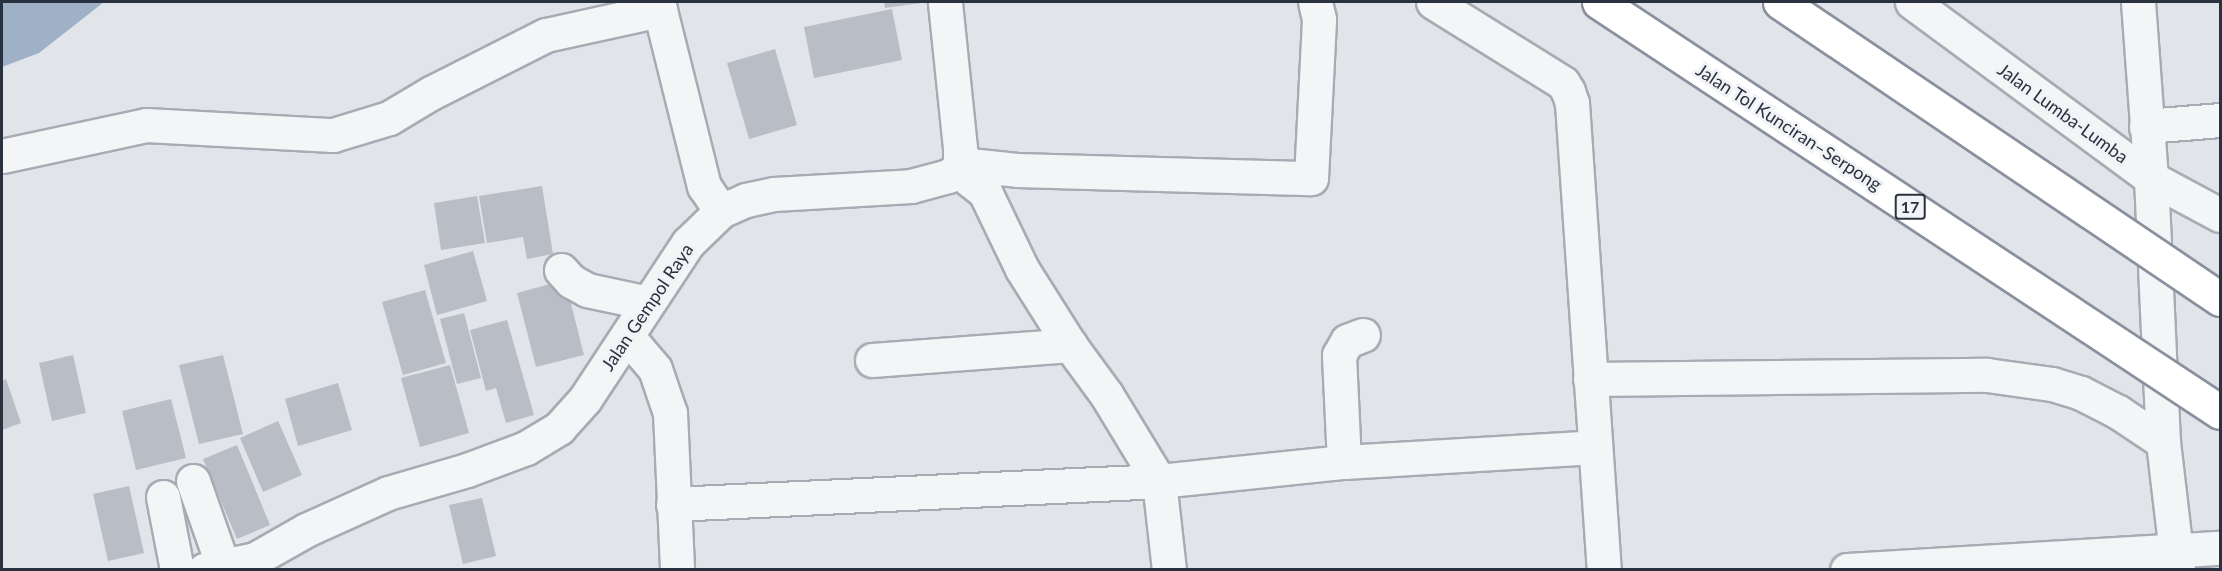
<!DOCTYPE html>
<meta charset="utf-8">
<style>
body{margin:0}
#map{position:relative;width:2222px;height:571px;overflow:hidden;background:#e1e4e9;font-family:Lato,sans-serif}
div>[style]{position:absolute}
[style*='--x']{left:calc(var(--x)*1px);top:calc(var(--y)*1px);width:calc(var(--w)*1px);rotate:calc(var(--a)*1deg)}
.water>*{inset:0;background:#9fb1c6}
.building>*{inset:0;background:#b9bdc5}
.roads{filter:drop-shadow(2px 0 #a7abb3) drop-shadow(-2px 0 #a7abb3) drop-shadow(0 2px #a7abb3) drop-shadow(0 -2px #a7abb3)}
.minor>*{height:33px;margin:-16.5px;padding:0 16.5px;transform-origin:16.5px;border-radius:16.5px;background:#f4f5f7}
.bridges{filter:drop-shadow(2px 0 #8a919e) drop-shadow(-2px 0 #8a919e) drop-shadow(0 2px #8a919e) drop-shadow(0 -2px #8a919e)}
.highway-bridge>*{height:33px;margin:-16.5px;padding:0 16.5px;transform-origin:16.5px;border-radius:16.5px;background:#fff}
span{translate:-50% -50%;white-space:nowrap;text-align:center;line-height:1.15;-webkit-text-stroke:6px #f1f3f6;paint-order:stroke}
.shield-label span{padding:2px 4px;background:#f1f3f6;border:2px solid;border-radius:4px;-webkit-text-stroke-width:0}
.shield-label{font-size:16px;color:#2b323f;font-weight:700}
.street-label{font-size:18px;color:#2b323f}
.frame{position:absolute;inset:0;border:3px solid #2b323f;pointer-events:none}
</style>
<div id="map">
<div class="water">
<i style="clip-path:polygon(2px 2px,104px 2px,39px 53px,2px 67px)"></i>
</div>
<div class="building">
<i style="clip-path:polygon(884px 2px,920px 2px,921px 3px,885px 8px)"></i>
<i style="clip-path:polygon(892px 9px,902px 60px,814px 78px,804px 27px)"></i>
<i style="clip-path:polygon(775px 49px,797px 125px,749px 139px,727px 63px)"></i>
<i style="clip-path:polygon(542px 186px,553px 254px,527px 259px,523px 237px,487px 243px,479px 196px)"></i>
<i style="clip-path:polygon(477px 196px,485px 243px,441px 250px,434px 203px)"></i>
<i style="clip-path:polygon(473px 251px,487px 301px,437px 315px,424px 265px)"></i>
<i style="clip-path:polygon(565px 280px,584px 355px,536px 367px,517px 293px)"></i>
<i style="clip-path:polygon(425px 290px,446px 363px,403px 375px,382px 302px)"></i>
<i style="clip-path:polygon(464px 313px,481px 378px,457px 384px,440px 319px)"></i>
<i style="clip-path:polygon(507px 320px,534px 415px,506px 423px,496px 388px,486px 391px,470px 330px)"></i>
<i style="clip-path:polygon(73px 355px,86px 413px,52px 421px,39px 363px)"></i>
<i style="clip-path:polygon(223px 355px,243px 434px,199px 444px,179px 365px)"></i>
<i style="clip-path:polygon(450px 365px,469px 433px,420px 447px,401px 378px)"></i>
<i style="clip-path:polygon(6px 379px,21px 423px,2px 430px,2px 381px)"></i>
<i style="clip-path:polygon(338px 383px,352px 430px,298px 446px,285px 399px)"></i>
<i style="clip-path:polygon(171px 399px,186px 458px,136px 470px,122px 411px)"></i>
<i style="clip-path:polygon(278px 421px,302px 475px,263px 492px,240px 438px)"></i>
<i style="clip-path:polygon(237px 445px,270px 525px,237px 539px,203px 459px)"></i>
<i style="clip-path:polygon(129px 486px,144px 553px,108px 561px,93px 494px)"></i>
<i style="clip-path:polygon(482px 498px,496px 556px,463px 564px,449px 505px)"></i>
</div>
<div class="roads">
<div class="minor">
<i style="--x:658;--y:2;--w:190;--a:76"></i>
<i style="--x:704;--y:186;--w:30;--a:56"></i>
<i style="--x:1433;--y:2;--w:153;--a:31.9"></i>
<i style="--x:1563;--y:83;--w:9;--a:58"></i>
<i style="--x:1568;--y:91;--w:13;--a:72"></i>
<i style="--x:1572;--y:103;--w:468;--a:86.1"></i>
<i style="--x:1912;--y:2;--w:297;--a:36.4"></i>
<i style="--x:2151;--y:178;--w:78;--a:28.2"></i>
<i style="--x:2138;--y:2;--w:176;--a:85.8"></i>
<i style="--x:2151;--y:178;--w:264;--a:87.4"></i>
<i style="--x:2163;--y:442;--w:129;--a:83.3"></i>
<i style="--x:2146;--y:126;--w:74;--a:-4.6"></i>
<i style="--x:2;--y:156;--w:147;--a:-12.1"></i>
<i style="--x:146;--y:125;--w:187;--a:3.1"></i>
<i style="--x:333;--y:135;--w:59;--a:-16.9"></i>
<i style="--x:389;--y:118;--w:49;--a:-30.8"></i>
<i style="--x:431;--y:93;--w:129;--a:-26.8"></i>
<i style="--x:546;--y:35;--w:117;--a:-12.4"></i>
<i style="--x:960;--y:164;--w:57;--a:6"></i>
<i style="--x:1017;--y:170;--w:294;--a:1.6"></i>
<i style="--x:1311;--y:178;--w:159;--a:-87.1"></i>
<i style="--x:1319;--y:19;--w:17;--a:-103"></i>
<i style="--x:957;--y:170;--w:36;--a:38"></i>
<i style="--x:985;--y:192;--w:85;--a:64.3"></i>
<i style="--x:1022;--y:269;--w:90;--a:57.7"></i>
<i style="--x:1070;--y:345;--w:61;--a:53.7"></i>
<i style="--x:1106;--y:394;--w:102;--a:58.7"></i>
<i style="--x:1159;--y:481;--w:90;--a:83.6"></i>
<i style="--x:561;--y:270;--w:15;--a:48"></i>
<i style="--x:571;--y:281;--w:18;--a:29"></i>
<i style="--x:587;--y:290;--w:62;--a:12"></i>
<i style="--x:627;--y:336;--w:43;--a:49.7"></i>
<i style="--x:655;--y:369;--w:46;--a:71.2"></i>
<i style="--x:670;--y:413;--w:157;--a:87.4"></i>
<i style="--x:872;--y:360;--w:199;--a:-4.3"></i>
<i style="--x:1590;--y:379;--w:397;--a:-0.6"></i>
<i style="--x:1987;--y:375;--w:66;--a:7.9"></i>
<i style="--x:2052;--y:384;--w:30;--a:17"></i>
<i style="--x:2081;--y:393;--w:42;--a:27.2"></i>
<i style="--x:2118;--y:412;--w:54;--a:33.7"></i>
<i style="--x:1344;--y:462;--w:107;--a:-92.7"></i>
<i style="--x:1339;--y:355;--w:16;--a:-60"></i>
<i style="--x:1347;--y:341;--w:17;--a:-21"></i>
<i style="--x:193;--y:481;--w:90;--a:70.6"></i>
<i style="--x:163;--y:497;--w:74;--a:79.1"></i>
<i style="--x:673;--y:504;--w:487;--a:-2.7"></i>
<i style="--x:1159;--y:481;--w:186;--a:-5.9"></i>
<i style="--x:1344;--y:462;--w:251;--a:-3.4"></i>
<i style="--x:204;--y:570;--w:52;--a:-12.2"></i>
<i style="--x:255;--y:559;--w:59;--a:-29.6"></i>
<i style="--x:306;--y:530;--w:90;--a:-24.3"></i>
<i style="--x:388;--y:493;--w:82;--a:-16.2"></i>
<i style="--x:467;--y:470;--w:63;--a:-20.4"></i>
<i style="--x:526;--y:448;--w:39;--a:-31"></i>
<i style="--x:559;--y:428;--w:39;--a:-48"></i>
<i style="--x:585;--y:399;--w:187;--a:-56.6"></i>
<i style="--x:688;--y:243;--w:46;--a:-44.1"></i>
<i style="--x:721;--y:211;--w:27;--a:-24"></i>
<i style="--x:746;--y:200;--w:29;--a:-12"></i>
<i style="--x:774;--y:194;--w:137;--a:-3.3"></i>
<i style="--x:911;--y:186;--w:38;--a:-15"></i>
<i style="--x:948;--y:176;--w:11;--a:-34"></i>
<i style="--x:957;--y:170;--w:7;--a:-63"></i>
<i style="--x:960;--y:164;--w:16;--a:-90"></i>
<i style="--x:960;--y:148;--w:147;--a:-95.9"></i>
<i style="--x:1847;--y:570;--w:374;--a:-3.4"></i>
</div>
</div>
<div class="bridges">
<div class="highway-bridge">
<i style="--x:1599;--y:2;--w:744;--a:33.43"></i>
<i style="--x:1780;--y:2;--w:531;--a:34.02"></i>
</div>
</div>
<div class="shield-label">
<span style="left:1910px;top:207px">17</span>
</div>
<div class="street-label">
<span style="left:2063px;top:113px;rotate:36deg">Jalan Lumba-Lumba</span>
<span style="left:1789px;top:127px;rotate:33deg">Jalan Tol Kunciran–Serpong</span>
<span style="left:647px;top:307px;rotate:-56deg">Jalan Gempol Raya</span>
</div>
<div class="frame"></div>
</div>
